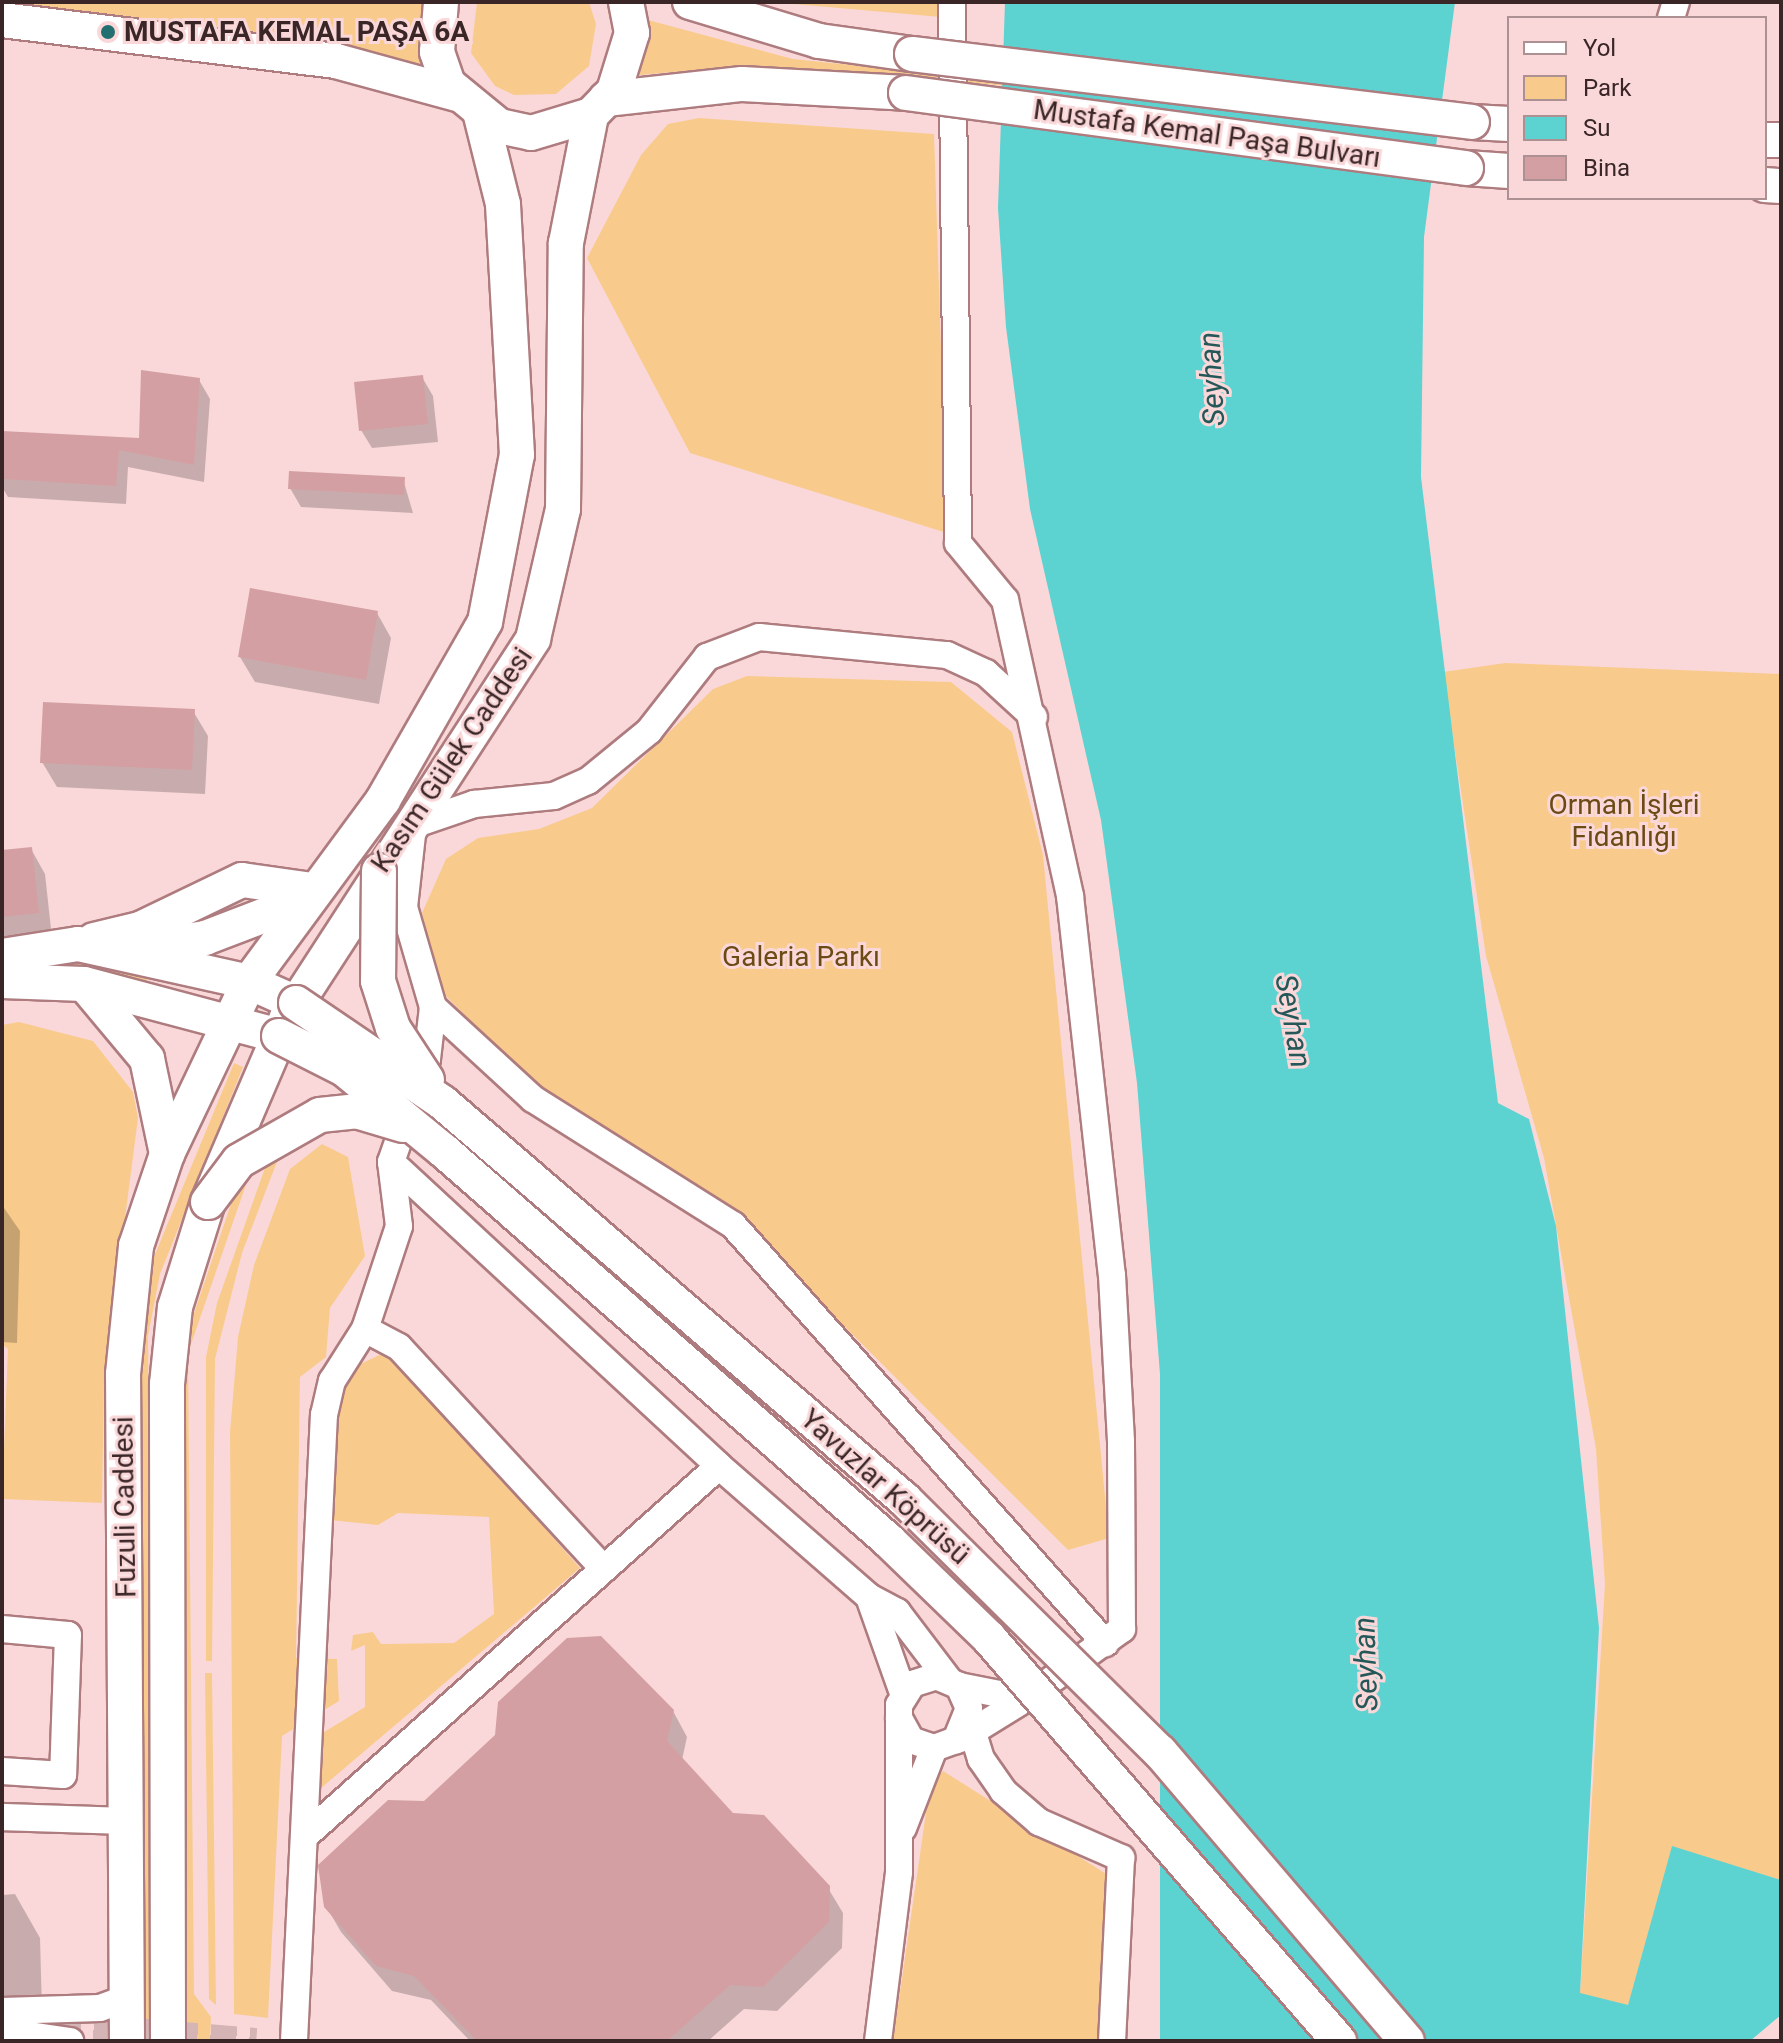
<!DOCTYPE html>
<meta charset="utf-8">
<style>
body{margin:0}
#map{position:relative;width:1783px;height:2043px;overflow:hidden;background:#fad8d9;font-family:Roboto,sans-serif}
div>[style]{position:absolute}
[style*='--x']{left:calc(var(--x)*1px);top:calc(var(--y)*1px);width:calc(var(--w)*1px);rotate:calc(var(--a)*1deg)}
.green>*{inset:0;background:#f8cb8d}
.water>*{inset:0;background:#5cd2d1}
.shadow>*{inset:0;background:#0003}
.building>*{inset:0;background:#d49fa2}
.minor-tunnel>*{height:26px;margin-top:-13px;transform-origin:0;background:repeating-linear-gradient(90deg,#d4b4b5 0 26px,transparent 0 39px)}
.roads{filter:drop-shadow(2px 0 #ae7c7f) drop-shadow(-2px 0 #ae7c7f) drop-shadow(0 2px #ae7c7f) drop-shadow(0 -2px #ae7c7f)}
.minor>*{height:26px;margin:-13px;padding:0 13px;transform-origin:13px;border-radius:13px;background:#fff}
.major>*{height:34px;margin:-17px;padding:0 17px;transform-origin:17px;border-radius:17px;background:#fff}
.bridges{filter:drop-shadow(2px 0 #ae7c7f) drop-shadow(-2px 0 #ae7c7f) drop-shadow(0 2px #ae7c7f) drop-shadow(0 -2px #ae7c7f)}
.major-bridge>*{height:34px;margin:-17px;padding:0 17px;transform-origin:17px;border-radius:17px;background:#fff}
.dots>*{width:22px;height:22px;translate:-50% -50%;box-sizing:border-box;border:4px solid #fad8d9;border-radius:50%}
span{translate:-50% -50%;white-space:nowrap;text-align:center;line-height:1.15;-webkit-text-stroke:6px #fad8d9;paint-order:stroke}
.poi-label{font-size:28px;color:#3a2627;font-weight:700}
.left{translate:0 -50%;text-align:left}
.street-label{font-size:28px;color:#3a2627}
.park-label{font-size:28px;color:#6b4a14}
.water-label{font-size:30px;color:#245757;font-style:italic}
.frame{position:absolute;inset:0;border:4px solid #3a2627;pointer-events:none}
.legend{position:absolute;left:1507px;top:16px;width:260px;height:184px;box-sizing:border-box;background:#fad8d9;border:2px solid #ad9192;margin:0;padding:10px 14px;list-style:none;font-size:24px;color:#3a2627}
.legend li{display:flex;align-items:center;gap:16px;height:40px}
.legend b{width:40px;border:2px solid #ad9192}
</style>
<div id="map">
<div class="green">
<i style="clip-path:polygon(3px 2px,427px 2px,430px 66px,301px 38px)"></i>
<i style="clip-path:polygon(477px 2px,589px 2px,596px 24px,589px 66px,556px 94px,514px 95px,495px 86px,471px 53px)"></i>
<i style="clip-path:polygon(771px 2px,951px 2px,952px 18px)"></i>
<i style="clip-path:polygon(637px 17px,793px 59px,1509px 132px,831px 70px,738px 66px,640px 75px)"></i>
<i style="clip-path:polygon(699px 118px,934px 134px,947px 533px,690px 453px,587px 258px,641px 155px,668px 124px)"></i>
<i style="clip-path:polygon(1505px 663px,1781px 674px,1781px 1880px,1672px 1847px,1628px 2006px,1580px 1994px,1605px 1584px,1596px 1449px,1544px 1158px,1486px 956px,1443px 672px)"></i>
<i style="clip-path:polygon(747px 676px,951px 682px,1012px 732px,1043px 855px,1109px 1538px,1068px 1550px,728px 1210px,533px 1084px,443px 993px,422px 913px,446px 859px,478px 838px,539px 829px,592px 808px,713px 689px)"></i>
<i style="clip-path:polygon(84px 959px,151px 973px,140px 991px,2px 971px)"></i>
<i style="clip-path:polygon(19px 1022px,93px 1041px,133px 1092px,138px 1118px,104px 1381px,102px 1503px,2px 1499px,8px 1349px,2px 1344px,2px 1025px)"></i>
<i style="clip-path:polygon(234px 1063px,243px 1067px,160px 1274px,148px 1336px,154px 2033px,146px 2041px,139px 1335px,149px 1269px)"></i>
<i style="clip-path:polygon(322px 1144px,348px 1157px,365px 1256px,330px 1308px,326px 1357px,300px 1377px,296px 1658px,337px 1659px,339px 1701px,282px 1736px,268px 2018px,234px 2014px,230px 1432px,238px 1337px,254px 1265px,290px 1169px)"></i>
<i style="clip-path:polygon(271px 1151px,280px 1154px,242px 1253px,215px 1359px,212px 1661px,206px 1661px,206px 1357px,217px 1303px)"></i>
<i style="clip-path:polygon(251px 1170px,188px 1353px,194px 1994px,211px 2017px,210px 2041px,182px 2041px,181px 1352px,234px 1195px)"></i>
<i style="clip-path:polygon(388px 1351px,580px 1568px,320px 1789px,316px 1737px,365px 1707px,365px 1645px,351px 1651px,353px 1635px,373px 1632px,381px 1644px,454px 1643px,494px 1614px,489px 1517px,398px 1513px,378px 1525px,330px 1520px,337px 1375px)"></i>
<i style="clip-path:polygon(205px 1673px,212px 1673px,216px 2005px,209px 1999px)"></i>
<i style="clip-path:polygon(943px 1771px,1111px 1877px,1101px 2041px,893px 2041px,930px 1785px)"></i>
</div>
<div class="water">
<i style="clip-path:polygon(1005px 2px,1455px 2px,1424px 237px,1421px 477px,1498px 1103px,1529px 1119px,1556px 1226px,1599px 1628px,1580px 1993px,1628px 2005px,1672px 1846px,1781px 1880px,1781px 2015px,1750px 2041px,1160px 2041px,1160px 1374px,1137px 1083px,1101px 820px,1030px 509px,1006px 327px,998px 208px)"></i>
</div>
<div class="shadow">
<i style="clip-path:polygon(422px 377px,433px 396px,438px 442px,372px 448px,361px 430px)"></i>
<i style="clip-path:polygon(199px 380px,210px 399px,204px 482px,128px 467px,126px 504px,8px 497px,2px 487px,2px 433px,141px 440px)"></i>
<i style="clip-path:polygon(403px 479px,413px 513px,301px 507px,290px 488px)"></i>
<i style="clip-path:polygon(377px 613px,391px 638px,379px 704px,255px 682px,240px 657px)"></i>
<i style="clip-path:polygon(193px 711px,208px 736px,205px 794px,57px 787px,42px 762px)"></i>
<i style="clip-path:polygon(31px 849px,45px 874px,52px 938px,2px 943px,2px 852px)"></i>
<i style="clip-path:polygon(2px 1205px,20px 1231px,17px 1343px,2px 1342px)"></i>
<i style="clip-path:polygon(673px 1711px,687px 1737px,682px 1760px,732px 1815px,828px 1888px,843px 1913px,842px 1948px,777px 2011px,744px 2009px,708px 2041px,470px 2041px,431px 2000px,392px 1991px,341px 1932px,326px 1906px,425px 1803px)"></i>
<i style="clip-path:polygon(15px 1894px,40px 1938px,42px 2011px,2px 2012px,2px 1895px)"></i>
</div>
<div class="building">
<i style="clip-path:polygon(141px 370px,200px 378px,194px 465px,119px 450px,116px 486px,2px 479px,2px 431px,139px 438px)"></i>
<i style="clip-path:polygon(423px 375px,428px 424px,359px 431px,354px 382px)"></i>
<i style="clip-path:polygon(289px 471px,405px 477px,404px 495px,288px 489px)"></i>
<i style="clip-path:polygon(250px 588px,378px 611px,366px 680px,238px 657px)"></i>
<i style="clip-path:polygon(43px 702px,195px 709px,192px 770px,40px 763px)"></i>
<i style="clip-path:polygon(32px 847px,39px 913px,2px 917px,2px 850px)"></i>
<i style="clip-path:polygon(601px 1636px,674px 1710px,667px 1741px,733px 1813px,764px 1815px,830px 1886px,829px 1922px,763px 1987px,730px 1985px,667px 2041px,477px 2041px,414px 1976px,376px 1966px,324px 1907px,318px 1865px,388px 1800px,424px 1801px,495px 1735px,498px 1702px,567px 1638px)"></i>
</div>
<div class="minor-tunnel">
<i style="--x:16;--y:2021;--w:241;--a:4.8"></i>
</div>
<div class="roads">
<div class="minor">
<i style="--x:952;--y:2;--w:541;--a:89.36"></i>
<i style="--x:958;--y:543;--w:74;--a:50.5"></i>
<i style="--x:1005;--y:600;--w:303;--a:77.6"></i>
<i style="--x:1070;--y:896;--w:381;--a:83.7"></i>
<i style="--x:1112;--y:1275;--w:167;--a:86.9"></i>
<i style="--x:1121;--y:1442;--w:187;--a:89.7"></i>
<i style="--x:1122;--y:1629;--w:120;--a:144.2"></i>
<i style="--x:1671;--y:18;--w:17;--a:-73"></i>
<i style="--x:433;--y:1007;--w:136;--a:42.6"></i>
<i style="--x:533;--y:1099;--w:236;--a:32.2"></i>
<i style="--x:733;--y:1225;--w:560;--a:48.33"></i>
<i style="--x:391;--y:1162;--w:447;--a:42.8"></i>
<i style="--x:719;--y:1466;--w:199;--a:41.1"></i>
<i style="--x:869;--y:1597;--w:32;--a:28"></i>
<i style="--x:897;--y:1612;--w:84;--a:52.7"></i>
<i style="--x:365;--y:1329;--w:38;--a:28"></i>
<i style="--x:399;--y:1347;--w:302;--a:47.3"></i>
<i style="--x:869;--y:1597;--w:102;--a:70.5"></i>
<i style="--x:2;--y:1629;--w:66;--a:5.2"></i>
<i style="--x:68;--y:1635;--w:140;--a:92"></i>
<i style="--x:63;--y:1775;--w:61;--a:-176.2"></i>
<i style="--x:959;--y:1686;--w:67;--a:11.1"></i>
<i style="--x:1025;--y:1699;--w:76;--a:148.4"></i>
<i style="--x:969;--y:1720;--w:41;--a:72.9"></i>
<i style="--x:981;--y:1759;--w:39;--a:55"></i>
<i style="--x:1003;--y:1791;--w:48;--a:40.7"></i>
<i style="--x:1039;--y:1822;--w:90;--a:23.7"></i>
<i style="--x:1121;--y:1858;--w:183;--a:92.8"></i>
<i style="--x:2;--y:1817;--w:127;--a:1.8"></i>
<i style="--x:903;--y:1828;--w:86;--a:-68.8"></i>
<i style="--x:306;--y:1835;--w:554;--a:-41.78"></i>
<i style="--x:2;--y:2011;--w:98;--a:-1.8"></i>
<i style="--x:100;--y:2008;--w:30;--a:-20"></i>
<i style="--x:2;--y:2031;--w:69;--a:8.4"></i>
<i style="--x:294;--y:2041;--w:627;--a:-87.26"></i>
<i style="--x:324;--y:1415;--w:35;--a:-77"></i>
<i style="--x:332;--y:1381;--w:62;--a:-57.6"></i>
<i style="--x:365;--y:1329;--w:108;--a:-71.7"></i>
<i style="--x:399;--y:1226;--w:64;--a:-97.1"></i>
<i style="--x:391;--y:1162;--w:109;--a:-70.7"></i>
<i style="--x:427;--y:1059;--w:52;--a:-83.4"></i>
<i style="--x:433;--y:1007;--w:104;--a:-106.2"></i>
<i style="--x:404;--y:907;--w:82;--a:-83.7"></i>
<i style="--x:413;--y:825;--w:65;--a:-19"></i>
<i style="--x:474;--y:804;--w:80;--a:-5.7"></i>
<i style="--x:554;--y:796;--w:37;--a:-24"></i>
<i style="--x:588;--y:781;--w:79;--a:-39.3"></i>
<i style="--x:649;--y:731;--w:94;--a:-51.9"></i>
<i style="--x:707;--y:657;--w:56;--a:-21"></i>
<i style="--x:759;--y:637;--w:189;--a:5.5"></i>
<i style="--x:947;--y:655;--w:43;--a:24.8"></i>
<i style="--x:986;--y:673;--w:65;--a:42.5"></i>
<i style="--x:878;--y:2041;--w:170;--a:-82.9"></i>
<i style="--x:899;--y:1872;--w:167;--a:-90"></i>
<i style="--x:899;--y:1705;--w:25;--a:-58"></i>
<i style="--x:912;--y:1684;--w:25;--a:-18"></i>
<i style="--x:936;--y:1676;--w:25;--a:23"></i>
<i style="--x:959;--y:1686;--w:24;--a:66"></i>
<i style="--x:969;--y:1708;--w:35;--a:112"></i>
<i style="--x:956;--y:1740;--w:23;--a:160"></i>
<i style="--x:934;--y:1748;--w:24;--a:-161"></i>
<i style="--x:911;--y:1740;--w:25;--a:-119"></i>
</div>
<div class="major">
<i style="--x:441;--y:2;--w:50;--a:94.6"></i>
<i style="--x:437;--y:52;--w:34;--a:71"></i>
<i style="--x:448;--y:84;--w:66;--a:39.5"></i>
<i style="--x:499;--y:126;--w:33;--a:12"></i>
<i style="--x:531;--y:133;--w:63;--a:-16.7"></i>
<i style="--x:591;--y:115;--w:33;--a:-46"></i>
<i style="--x:614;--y:91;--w:61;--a:-72.8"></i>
<i style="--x:632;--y:33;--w:32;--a:-101"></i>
<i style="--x:690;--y:2;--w:135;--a:16.8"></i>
<i style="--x:819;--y:41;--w:94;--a:8"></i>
<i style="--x:2;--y:20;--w:337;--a:7"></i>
<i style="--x:336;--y:61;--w:125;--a:15.3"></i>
<i style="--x:606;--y:99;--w:137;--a:-6.3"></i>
<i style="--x:742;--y:84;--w:164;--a:3.1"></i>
<i style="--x:1472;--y:122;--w:37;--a:3"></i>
<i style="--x:1765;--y:140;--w:16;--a:0"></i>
<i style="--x:1466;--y:168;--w:43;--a:4"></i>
<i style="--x:1765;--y:185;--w:16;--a:4"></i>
<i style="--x:94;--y:940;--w:47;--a:-13.4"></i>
<i style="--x:140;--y:929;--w:113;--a:-25.7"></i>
<i style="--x:242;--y:880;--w:71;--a:8.1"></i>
<i style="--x:140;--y:948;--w:66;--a:-8.7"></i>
<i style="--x:205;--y:938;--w:106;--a:-21"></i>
<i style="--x:2;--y:956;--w:77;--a:-9"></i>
<i style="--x:78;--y:944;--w:175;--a:12.5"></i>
<i style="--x:249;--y:982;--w:51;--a:24.1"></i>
<i style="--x:2;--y:981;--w:82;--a:2.1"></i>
<i style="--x:84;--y:984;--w:202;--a:14.9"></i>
<i style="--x:87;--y:987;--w:94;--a:50.2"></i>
<i style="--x:147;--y:1059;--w:97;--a:78.1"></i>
<i style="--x:127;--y:2041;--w:667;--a:-90.34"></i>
<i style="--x:123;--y:1374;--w:129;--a:-84.2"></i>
<i style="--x:136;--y:1246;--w:97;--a:-71.4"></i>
<i style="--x:167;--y:1154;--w:191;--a:-64.5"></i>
<i style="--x:249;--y:982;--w:226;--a:-53.6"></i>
<i style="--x:383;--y:800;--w:205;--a:-60.2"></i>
<i style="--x:485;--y:622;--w:170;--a:-79.2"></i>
<i style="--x:517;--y:455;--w:251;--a:-93.2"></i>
<i style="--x:503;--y:204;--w:91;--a:-104"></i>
<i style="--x:168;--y:2041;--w:657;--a:-90.09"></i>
<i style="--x:167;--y:1384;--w:77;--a:-84.1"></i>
<i style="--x:175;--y:1307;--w:110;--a:-72.6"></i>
<i style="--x:208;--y:1202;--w:200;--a:-66.8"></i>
<i style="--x:287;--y:1018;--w:452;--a:-57"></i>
<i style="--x:533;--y:639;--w:133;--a:-77"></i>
<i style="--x:563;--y:509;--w:266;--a:-89.4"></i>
<i style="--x:566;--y:243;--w:130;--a:-78.9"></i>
</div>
</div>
<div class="bridges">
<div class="major-bridge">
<i style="--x:912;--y:54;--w:564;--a:6.92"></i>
<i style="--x:906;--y:93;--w:565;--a:7.63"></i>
<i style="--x:379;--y:871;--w:110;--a:90.5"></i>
<i style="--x:378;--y:981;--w:49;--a:72.3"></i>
<i style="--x:393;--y:1028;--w:62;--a:56.8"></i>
<i style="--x:296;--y:1003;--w:178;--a:34.2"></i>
<i style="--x:443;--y:1103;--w:609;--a:40.67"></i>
<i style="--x:905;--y:1500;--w:359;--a:44.7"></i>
<i style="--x:1160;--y:1752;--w:380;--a:49.5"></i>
<i style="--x:279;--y:1036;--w:73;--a:26.9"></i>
<i style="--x:344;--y:1069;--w:129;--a:39.4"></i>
<i style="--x:444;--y:1151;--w:592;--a:41.23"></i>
<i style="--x:889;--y:1541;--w:139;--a:44.1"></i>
<i style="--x:989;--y:1638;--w:534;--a:49.03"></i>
<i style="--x:208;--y:1202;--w:51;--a:-52.9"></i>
<i style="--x:239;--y:1161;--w:93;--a:-29.6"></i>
<i style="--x:320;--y:1115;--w:36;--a:-6"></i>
<i style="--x:356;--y:1111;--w:49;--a:16.6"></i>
</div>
</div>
<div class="dots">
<i style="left:108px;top:32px;background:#236e6e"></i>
</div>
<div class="poi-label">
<span class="left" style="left:124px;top:32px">MUSTAFA KEMAL PAŞA 6A</span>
</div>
<div class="street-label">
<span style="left:1207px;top:134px;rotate:8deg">Mustafa Kemal Paşa Bulvarı</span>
<span style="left:452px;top:760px;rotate:-56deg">Kasım Gülek Caddesi</span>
<span style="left:885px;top:1487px;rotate:42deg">Yavuzlar Köprüsü</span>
<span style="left:125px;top:1507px;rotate:-91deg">Fuzuli Caddesi</span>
</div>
<div class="park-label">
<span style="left:1624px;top:821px">Orman İşleri<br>Fidanlığı</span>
<span style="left:801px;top:957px">Galeria Parkı</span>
</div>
<div class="water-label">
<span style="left:1212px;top:379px;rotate:-93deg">Seyhan</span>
<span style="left:1293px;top:1021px;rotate:80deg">Seyhan</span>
<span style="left:1366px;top:1664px;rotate:-92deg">Seyhan</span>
</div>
<div class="frame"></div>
<ul class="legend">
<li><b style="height:10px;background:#fff"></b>Yol</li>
<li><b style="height:22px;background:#f8cb8d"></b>Park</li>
<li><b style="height:22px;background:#5cd2d1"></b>Su</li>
<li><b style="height:22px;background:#d49fa2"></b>Bina</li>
</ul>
</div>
